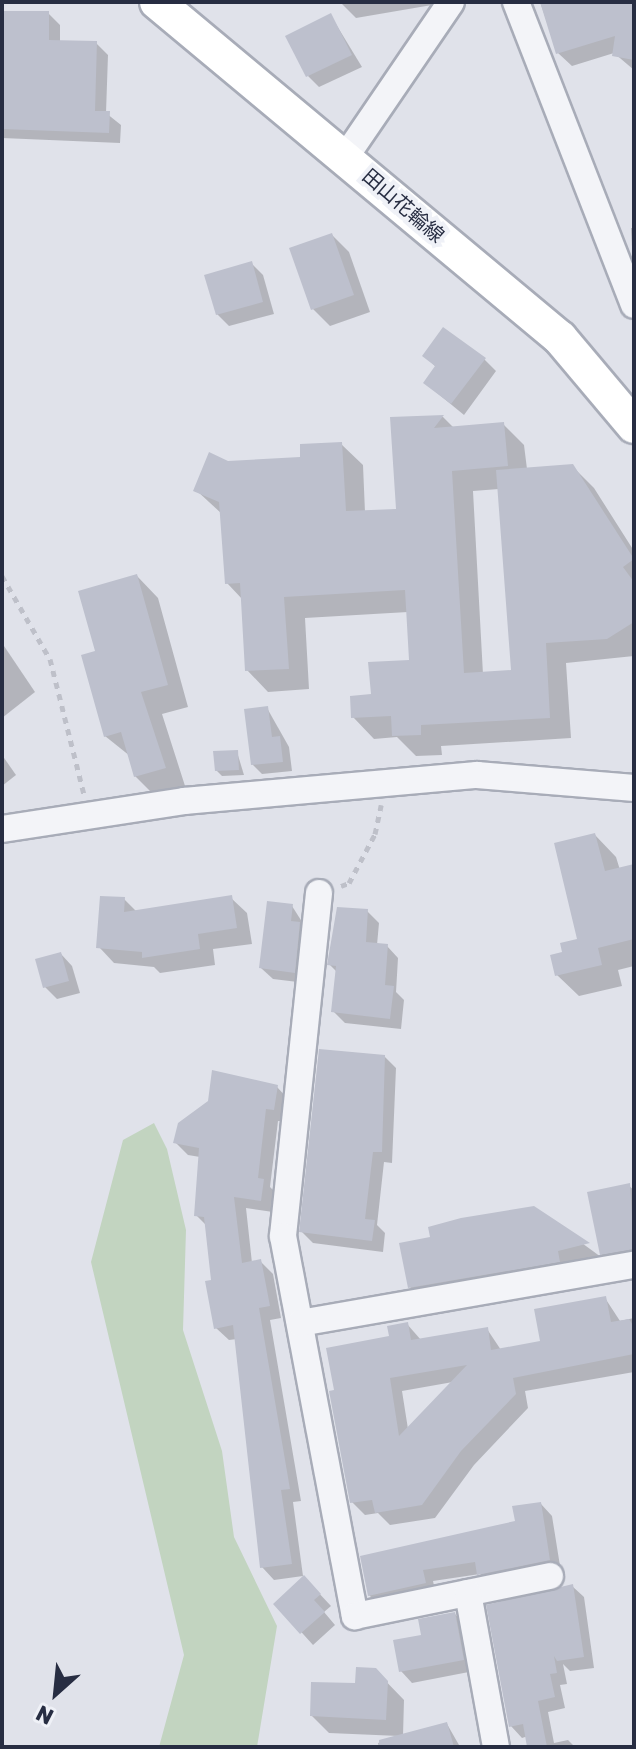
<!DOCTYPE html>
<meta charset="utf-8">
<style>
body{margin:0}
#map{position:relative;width:636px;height:1749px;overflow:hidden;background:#e0e2ea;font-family:Rubik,"Noto Sans JP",sans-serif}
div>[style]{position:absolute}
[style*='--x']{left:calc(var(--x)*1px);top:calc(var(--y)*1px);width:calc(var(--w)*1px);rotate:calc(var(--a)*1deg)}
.green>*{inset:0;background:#c2d4c0}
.shadow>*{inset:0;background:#0003}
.building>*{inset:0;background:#bdc0cd}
.path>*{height:5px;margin-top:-2.5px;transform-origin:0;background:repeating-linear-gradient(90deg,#bec0c9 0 6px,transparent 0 12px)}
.roads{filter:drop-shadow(2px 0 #a8acb8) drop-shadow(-2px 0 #a8acb8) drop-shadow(0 2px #a8acb8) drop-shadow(0 -2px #a8acb8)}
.minor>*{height:26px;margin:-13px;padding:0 13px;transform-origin:13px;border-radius:13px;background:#f3f4f8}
.major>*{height:34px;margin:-17px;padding:0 17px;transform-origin:17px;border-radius:17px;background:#fff}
span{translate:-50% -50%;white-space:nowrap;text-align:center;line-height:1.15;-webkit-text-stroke:8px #eff1f7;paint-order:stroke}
.street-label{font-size:20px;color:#272d42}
.frame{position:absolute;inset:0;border:4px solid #272d42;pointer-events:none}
.north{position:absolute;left:16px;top:1653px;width:80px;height:80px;-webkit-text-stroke:6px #eff1f7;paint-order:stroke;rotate:207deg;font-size:22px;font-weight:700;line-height:32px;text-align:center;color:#272d42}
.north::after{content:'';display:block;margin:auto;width:28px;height:36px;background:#272d42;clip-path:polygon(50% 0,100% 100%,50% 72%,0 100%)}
</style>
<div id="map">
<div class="green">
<i style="clip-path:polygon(154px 1123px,167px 1149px,186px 1230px,183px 1330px,222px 1451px,234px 1537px,277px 1626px,257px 1747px,159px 1747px,184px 1655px,91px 1262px,123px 1140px)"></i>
</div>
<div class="shadow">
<i style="clip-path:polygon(340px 2px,432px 2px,432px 5px,356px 18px)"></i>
<i style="clip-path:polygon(540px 2px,608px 2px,634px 13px,634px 70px,614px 53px,572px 66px,558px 53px)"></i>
<i style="clip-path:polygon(2px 13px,48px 13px,60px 25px,60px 42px,96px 43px,108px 55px,106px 113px,121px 125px,120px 143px,2px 138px)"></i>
<i style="clip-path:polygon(331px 16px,362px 67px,319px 87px,308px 76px)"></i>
<i style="clip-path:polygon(631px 228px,634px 228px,634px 249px,632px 247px)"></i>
<i style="clip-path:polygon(332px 235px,349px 252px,370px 312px,330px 326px,313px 309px)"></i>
<i style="clip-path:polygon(251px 263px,263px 275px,274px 314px,229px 326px,217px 314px)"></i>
<i style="clip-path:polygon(424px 355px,484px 359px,496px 371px,464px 415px,425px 383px,437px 368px)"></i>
<i style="clip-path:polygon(evenodd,443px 417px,454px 428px,503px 424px,524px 445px,527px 469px,572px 466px,594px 488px,634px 551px,634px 656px,566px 663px,571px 738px,441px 746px,442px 755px,416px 756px,397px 737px,374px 739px,353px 717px,411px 662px,408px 612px,305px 618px,309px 689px,268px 692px,247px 670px,243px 600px,227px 583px,222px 514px,196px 490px,227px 463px,302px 459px,341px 444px,363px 465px,365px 512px,398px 511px,392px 419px,443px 417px,499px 489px,514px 672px,483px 674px,473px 491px,499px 489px)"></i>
<i style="clip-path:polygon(137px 576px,158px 598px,188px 707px,162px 714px,186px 789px,157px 798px,135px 776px,130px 756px,105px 736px,97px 653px)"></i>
<i style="clip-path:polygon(2px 643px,35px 692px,2px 718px)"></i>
<i style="clip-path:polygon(267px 708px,289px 747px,292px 771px,262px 774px,252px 764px)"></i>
<i style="clip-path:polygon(237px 752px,244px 775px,222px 776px,216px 770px)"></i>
<i style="clip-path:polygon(2px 755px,16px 775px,2px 786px)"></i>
<i style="clip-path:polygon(595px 835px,616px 857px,620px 870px,634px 866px,634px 966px,618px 970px,622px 986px,579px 996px,557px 975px,565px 953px,579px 940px)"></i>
<i style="clip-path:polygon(231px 898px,247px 913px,252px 944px,213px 949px,215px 965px,160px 973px,154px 967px,114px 963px,99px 947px,124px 899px,137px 912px)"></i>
<i style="clip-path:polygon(292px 906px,311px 936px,306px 983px,273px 979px,261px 968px)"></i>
<i style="clip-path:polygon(367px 911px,379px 923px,377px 945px,387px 946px,398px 958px,396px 992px,404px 1000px,401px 1029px,345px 1023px,333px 1011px,337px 972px,330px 965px)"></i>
<i style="clip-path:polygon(61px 954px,72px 966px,80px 993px,57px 999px,45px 987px)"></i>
<i style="clip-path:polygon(384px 1056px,396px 1068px,392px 1163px,384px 1162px,377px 1225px,385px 1233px,383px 1252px,313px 1243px,302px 1232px)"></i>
<i style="clip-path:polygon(277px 1087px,289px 1100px,286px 1122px,278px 1121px,270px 1187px,276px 1193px,273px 1212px,246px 1208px,252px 1263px,260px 1261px,273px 1274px,281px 1318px,270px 1320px,301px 1501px,293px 1502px,303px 1576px,274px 1580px,262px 1567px,237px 1339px,229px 1340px,216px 1328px,207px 1226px,196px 1215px,200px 1157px,188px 1155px,176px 1143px)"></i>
<i style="clip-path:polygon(629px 1186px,634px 1190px,634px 1269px,617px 1269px,602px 1257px,590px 1193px)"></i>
<i style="clip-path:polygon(534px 1208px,601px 1257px,424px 1301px,410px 1287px)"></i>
<i style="clip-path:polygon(evenodd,605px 1298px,620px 1321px,634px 1318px,634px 1372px,525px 1391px,528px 1408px,474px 1465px,435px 1518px,390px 1525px,378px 1513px,365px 1515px,352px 1502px,336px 1392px,407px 1324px,421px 1340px,487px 1329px,501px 1350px,542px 1343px,605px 1298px,453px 1382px,408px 1429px,402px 1391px,453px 1382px)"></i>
<i style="clip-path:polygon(541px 1504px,552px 1516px,561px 1572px,491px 1585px,480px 1574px,433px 1581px,436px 1595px,381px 1607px,369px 1595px,517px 1523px)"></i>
<i style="clip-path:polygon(572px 1586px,584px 1597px,594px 1668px,570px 1671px,563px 1664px,567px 1684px,560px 1685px,565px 1708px,548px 1712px,554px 1743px,568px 1740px,575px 1747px,531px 1747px,528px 1736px,522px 1738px,511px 1726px)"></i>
<i style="clip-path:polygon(316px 1590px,331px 1606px,324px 1612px,335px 1625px,313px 1645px,276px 1604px)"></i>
<i style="clip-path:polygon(455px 1614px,466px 1626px,474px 1671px,412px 1683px,401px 1671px,424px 1637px)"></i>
<i style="clip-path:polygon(375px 1670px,404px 1700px,403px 1736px,447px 1724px,459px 1745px,482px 1747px,379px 1747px,378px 1743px,399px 1736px,329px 1733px,312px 1716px)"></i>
</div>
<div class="building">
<i style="clip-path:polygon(540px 2px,634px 2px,634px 60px,612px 56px,615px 36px,556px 54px)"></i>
<i style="clip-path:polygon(2px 11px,49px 11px,49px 40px,97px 41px,95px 111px,110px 111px,109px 133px,2px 129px)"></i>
<i style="clip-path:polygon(331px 13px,352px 55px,306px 77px,285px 36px)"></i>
<i style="clip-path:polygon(332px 233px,354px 295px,311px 310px,289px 248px)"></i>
<i style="clip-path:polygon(252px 261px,263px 302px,216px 315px,204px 275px)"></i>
<i style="clip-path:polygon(443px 327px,486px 358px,451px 404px,423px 383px,435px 366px,422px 356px)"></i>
<i style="clip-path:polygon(444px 415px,434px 428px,504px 422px,508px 466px,452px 471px,464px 673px,511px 670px,496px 470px,573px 464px,634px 559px,623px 567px,634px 582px,634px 622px,607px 639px,546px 643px,550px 718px,421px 725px,421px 735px,392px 736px,391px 716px,351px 718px,350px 696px,371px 694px,368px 662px,409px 660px,405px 590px,284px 597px,289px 669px,245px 671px,240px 583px,225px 584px,219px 502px,193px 491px,209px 452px,228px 461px,300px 457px,300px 444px,342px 442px,346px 511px,396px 509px,390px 417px)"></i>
<i style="clip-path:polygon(137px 574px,168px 685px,141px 692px,166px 768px,134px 777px,121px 732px,104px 737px,81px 655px,95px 651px,78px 591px)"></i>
<i style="clip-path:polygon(268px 706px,272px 737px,280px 736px,283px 762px,251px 765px,244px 709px)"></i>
<i style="clip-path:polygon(238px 750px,239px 770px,215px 771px,213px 751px)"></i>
<i style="clip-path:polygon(595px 833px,605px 871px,634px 864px,634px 939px,598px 948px,602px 965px,555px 976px,550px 955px,562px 952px,560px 943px,577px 939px,554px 843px)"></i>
<i style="clip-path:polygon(232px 895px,237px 928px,198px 934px,200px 949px,142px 958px,142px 952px,96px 948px,100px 896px,125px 897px,124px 912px)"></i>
<i style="clip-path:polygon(267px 901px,293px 904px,291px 921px,300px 922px,295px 973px,259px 968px)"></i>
<i style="clip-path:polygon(337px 907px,368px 909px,366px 942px,388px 944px,385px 985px,394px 986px,390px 1019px,331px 1012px,336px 966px,327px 965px)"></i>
<i style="clip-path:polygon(61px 952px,69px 981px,43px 988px,35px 959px)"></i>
<i style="clip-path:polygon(319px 1049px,385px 1055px,382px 1152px,373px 1152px,365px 1219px,375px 1220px,372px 1241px,299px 1232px)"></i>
<i style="clip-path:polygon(212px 1070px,278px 1085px,274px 1110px,266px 1109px,258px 1178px,264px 1179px,261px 1201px,234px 1197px,242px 1263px,261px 1259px,270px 1306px,259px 1308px,290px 1489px,281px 1490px,292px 1564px,260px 1568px,233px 1325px,214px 1329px,205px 1281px,211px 1280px,204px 1217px,194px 1216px,199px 1148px,173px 1143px,178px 1123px,208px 1101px)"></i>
<i style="clip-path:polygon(630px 1183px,634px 1249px,600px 1255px,587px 1192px)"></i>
<i style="clip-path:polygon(534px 1206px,590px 1243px,558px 1251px,560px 1262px,408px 1288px,399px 1243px,430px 1237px,428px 1227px,461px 1218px)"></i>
<i style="clip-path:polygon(evenodd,606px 1296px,611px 1322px,629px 1319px,634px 1327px,634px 1354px,513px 1378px,516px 1394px,461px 1451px,422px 1505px,375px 1513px,372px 1500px,350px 1503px,329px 1391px,334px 1390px,326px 1348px,389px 1336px,387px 1326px,408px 1322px,411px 1340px,488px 1327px,491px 1350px,540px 1341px,534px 1309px,606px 1296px,467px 1365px,399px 1436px,390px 1378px,467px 1365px)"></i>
<i style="clip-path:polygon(541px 1502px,550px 1560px,477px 1575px,475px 1562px,423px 1570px,426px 1583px,368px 1596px,360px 1556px,515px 1521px,512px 1506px)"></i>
<i style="clip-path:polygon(304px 1575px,321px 1594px,314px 1600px,325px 1612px,300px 1634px,273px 1604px)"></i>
<i style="clip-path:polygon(573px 1584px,584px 1657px,557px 1661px,554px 1656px,557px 1673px,550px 1674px,555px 1697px,538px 1701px,547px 1747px,527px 1747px,523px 1724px,509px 1727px,486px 1605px)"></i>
<i style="clip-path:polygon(455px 1612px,464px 1660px,399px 1672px,393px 1640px,421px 1635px,418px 1619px)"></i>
<i style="clip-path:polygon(356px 1667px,376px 1668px,388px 1681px,386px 1720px,310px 1716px,311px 1682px,355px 1683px)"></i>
<i style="clip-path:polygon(447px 1722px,454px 1747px,379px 1747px,379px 1740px)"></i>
</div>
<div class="path">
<i style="--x:2;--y:576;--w:96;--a:60"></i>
<i style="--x:50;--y:659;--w:139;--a:75.9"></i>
<i style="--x:341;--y:886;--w:9;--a:-21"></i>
<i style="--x:349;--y:883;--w:55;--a:-62"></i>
<i style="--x:375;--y:834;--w:30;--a:-78"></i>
</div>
<div class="roads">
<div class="minor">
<i style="--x:516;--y:2;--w:325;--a:68.7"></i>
<i style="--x:346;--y:156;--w:186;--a:-55.7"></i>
<i style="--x:2;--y:829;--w:184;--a:-8.7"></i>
<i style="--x:184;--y:801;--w:294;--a:-5.1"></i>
<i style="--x:477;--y:775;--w:158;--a:4.7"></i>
<i style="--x:319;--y:893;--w:345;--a:96"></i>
<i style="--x:283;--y:1236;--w:387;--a:79.3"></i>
<i style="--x:355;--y:1616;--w:199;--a:-11.6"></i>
<i style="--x:300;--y:1323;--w:339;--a:-9.9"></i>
<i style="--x:468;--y:1593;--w:157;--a:79.7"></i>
</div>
<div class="major">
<i style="--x:157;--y:2;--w:525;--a:39.82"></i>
<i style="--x:560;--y:338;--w:115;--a:49.9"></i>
</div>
</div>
<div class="street-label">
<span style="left:403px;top:206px;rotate:41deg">田山花輪線</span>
</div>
<div class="frame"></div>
<div class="north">N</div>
</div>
